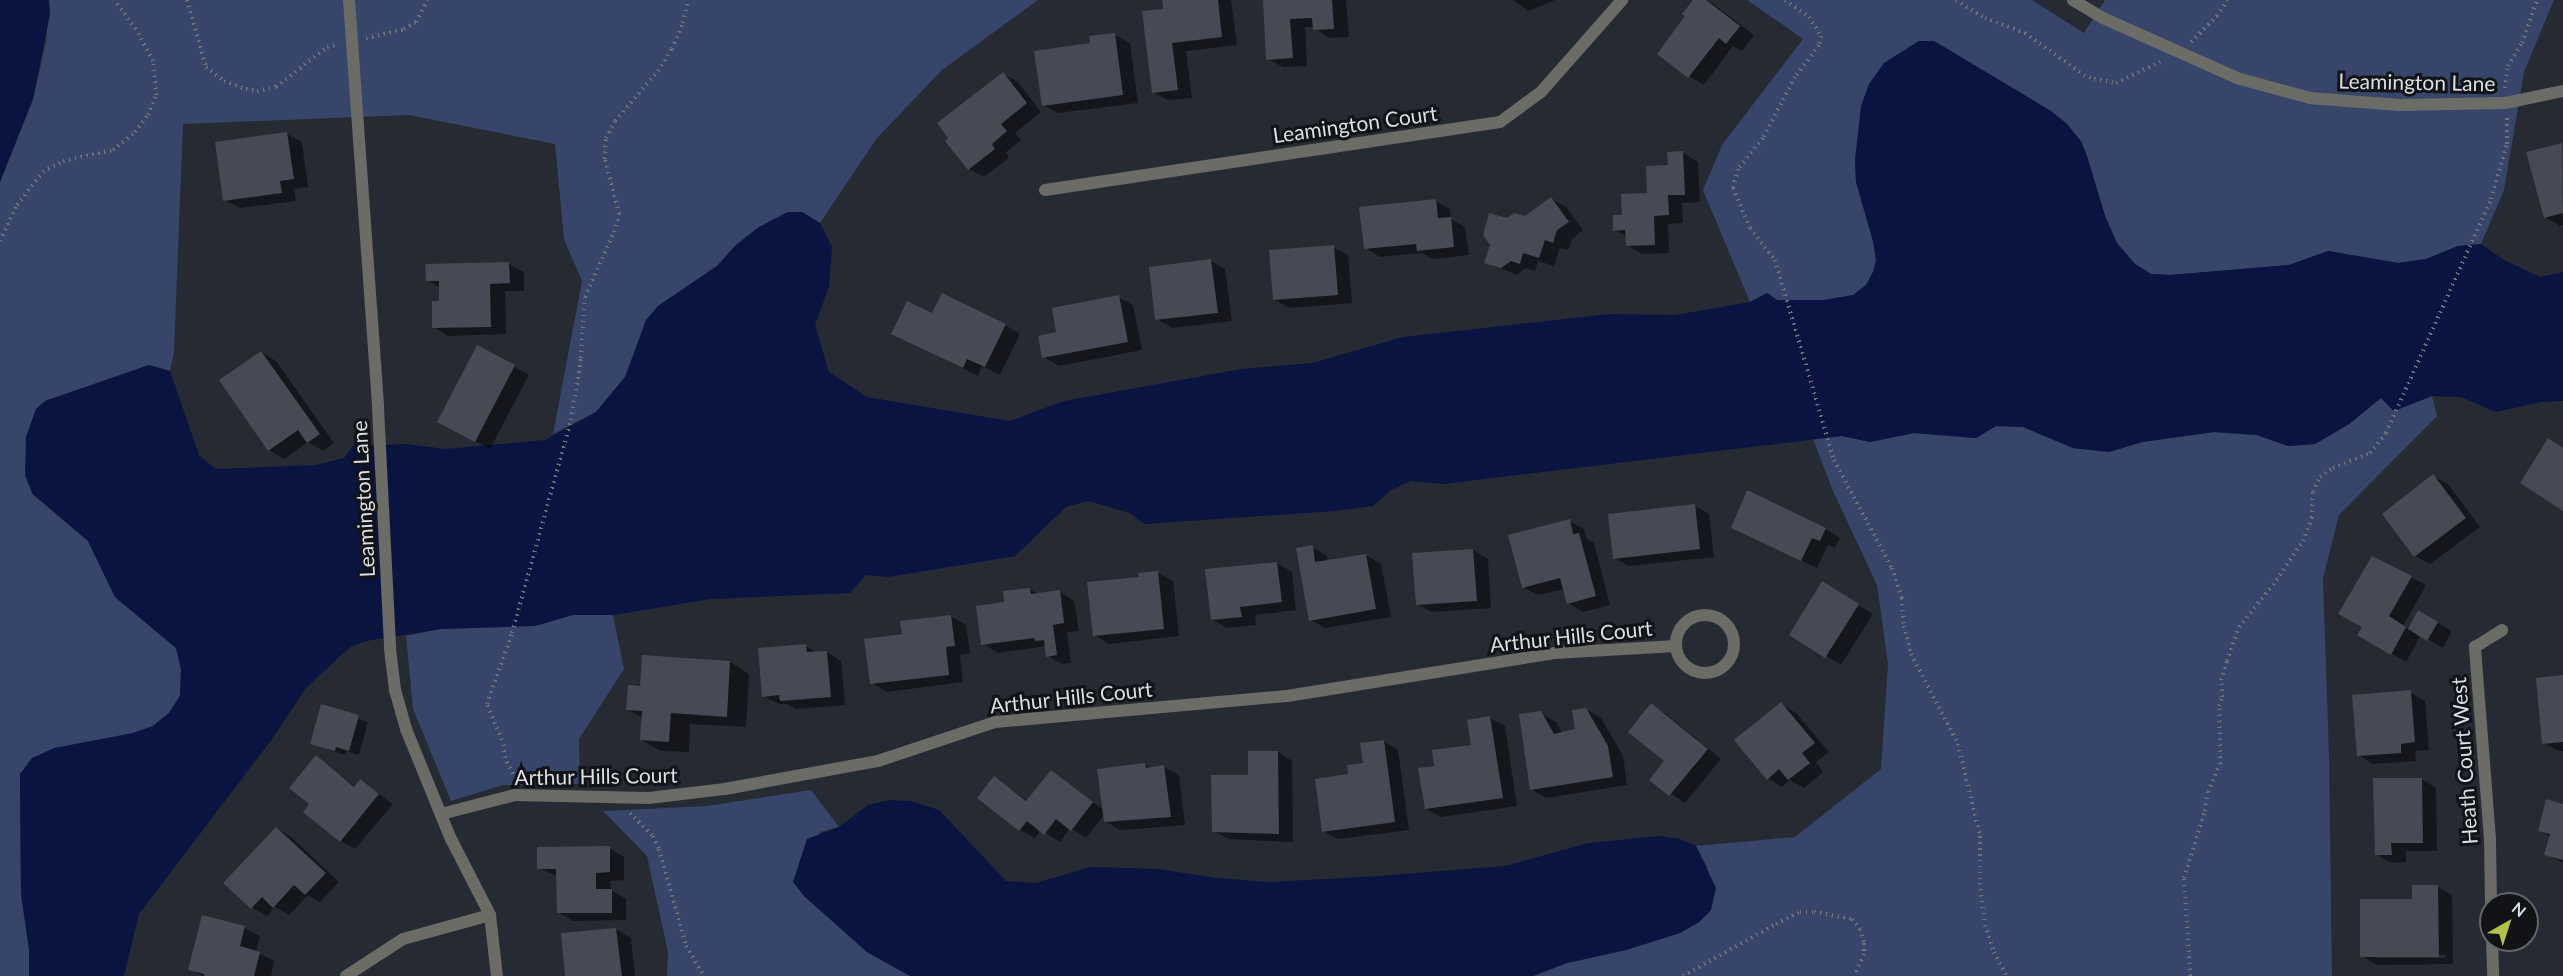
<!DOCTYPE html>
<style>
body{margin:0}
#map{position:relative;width:2563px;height:976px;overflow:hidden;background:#262a33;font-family:Lato,sans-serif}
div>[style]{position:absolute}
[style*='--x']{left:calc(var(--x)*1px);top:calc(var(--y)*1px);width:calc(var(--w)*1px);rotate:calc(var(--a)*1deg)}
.green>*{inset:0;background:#364569}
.water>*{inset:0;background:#091440}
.shadow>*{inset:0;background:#0007}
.building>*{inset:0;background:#454a54}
.path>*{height:4px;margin-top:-2px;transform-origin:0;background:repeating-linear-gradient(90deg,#6f727a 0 1.5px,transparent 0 6px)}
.street>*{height:12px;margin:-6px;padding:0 6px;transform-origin:6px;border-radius:6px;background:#6b6c66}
.street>.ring{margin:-6px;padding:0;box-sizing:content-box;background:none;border:12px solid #6b6c66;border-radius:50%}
span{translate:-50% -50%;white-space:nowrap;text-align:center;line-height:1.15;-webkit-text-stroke:6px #111317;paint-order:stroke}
.street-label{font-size:21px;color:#dbdee4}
.north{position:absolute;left:2479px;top:892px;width:60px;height:60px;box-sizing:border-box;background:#111317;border:2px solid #626469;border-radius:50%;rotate:39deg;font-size:16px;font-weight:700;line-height:24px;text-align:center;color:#dbdee4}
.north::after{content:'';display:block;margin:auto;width:21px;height:27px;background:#b5c24a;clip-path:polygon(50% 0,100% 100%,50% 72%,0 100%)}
</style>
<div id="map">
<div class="green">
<i style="clip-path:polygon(49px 0,1038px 0,942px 70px,877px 138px,820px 223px,802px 212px,788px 212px,759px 227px,736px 245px,717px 266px,658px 306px,625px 377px,596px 412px,553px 434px,582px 281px,564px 239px,555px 144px,409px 115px,183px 124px,174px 352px,170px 371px,149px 365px,45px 401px,32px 494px,88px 541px,115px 597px,176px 648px,181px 669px,180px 696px,169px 713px,153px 726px,20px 774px,21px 894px,29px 949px,29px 976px,0 976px,0 182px,33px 99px,46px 42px)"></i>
<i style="clip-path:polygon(1747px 0,2032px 0,2084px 33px,2105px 0,2554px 0,2524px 72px,2504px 190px,2481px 244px,2458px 246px,2426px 259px,2398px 263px,2328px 251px,2289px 265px,2170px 275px,2151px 274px,2135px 264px,2117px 243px,2105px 216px,2087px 156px,2067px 124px,2051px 111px,1934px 41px,1919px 41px,1884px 63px,1855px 159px,1856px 182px,1873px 241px,1876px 260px,1873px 272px,1866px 285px,1853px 295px,1824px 300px,1777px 300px,1767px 293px,1750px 302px,1703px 190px,1722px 145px,1803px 39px)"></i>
<i style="clip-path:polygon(2432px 396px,2437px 416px,2339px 515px,2323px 578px,2329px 756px,2332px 976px,1533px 976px,1567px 963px,1626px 950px,1680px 933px,1699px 922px,1711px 910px,1707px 867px,1696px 846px,1795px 837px,1881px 769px,1888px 664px,1877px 585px,1833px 491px,1813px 439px,1842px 436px,1870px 442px,1914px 433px,1976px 438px,1996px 426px,2023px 427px,2073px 448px,2109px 452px,2142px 442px,2214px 432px,2257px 435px,2288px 446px,2315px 444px,2349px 424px,2381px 398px,2394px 411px)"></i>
<i style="clip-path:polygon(573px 615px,613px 615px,624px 669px,579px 739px,580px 784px,503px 785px,451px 801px,413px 709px,406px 636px,441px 629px,534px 626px)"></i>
<i style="clip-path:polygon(811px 790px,839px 827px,820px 832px,804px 896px,867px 952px,910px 976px,667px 976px,668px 952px,647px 856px,603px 811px,707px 806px)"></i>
</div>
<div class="water">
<i style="clip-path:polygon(0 0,49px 0,50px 14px,33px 99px,0 182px)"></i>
<i style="clip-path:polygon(1919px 41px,1934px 41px,2051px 111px,2067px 124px,2081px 141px,2087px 156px,2105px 216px,2117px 243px,2135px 264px,2151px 274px,2170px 275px,2289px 265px,2328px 251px,2398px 263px,2426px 259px,2458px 246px,2481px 244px,2504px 260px,2540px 277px,2563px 272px,2563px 401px,2541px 402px,2496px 412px,2461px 397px,2432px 396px,2394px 411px,2381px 398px,2349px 424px,2315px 444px,2288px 446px,2257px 435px,2214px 432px,2142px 442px,2109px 452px,2073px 448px,2023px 427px,1996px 426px,1976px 438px,1914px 433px,1870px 442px,1842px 436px,1443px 484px,1411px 481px,1391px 490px,1373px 506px,1335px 511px,1144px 524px,1130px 513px,1088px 501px,1066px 507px,1015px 556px,888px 577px,866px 575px,850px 593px,711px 599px,613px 615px,573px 615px,535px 626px,441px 629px,366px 641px,350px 647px,306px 688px,272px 739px,139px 914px,124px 976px,29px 976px,29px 949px,21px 894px,20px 774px,32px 758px,54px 748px,133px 733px,153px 726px,169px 713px,180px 696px,181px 669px,176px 648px,115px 597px,88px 541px,32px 493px,25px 475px,26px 437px,36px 409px,45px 401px,149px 365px,170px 371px,199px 455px,216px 469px,316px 465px,344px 458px,353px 446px,407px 444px,445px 449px,545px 440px,596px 412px,625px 377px,646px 320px,658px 306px,717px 266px,736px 245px,759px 227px,788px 212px,802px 212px,820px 223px,832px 247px,829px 287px,815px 325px,829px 372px,867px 397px,1010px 421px,1064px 401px,1242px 369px,1312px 363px,1403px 337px,1610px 314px,1675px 315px,1750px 302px,1767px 293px,1777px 300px,1824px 300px,1853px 295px,1866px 285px,1873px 272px,1876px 260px,1873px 241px,1856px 182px,1855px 159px,1861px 106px,1869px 84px,1884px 63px)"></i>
<i style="clip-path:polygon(889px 800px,911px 801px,939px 810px,1006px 881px,1036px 883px,1090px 867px,1159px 869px,1216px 878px,1269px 882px,1378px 876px,1505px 866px,1588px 843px,1659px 836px,1680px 839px,1696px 846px,1716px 888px,1711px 910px,1699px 922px,1680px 933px,1626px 950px,1567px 963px,1533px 976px,910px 976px,867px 952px,804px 896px,793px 882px,807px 839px,839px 827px,868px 805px)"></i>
</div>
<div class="shadow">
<i style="clip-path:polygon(1164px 0,1231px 0,1237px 45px,1186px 51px,1192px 98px,1168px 100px,1153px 92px,1165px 10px)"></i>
<i style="clip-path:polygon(1264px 0,1346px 0,1349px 37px,1329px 38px,1314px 27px,1305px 27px,1307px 66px,1283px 67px,1268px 59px)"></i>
<i style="clip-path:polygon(1513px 0,1555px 0,1529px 11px)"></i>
<i style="clip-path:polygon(1695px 0,1706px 0,1713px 4px,1754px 35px,1742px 51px,1733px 46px,1704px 85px,1689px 76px,1688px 16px)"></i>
<i style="clip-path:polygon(1115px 35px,1130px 43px,1138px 103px,1058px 113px,1043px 105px,1092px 45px)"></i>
<i style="clip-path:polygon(1003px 74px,1018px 82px,1041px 112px,1015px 133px,1021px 140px,1006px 152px,1009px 158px,984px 177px,969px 169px)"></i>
<i style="clip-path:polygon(287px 134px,302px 142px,308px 187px,294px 189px,296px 201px,240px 208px,225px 200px)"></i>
<i style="clip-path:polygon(2561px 145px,2563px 225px,2560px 226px,2545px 217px)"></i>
<i style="clip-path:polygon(1683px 153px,1698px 162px,1700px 202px,1682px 203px,1683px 223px,1668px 224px,1669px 253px,1642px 254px,1627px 245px,1627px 237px,1615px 230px,1624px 216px,1649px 194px)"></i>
<i style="clip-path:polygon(1551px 199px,1566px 207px,1583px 230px,1572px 239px,1568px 250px,1560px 248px,1554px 266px,1538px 261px,1535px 271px,1526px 268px,1517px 275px,1486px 262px,1507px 220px,1525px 218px)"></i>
<i style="clip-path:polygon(1435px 201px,1450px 209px,1451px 219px,1465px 227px,1469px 255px,1433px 259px,1422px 253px,1380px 257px,1365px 248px)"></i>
<i style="clip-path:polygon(1333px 247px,1348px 255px,1352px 303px,1289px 308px,1274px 299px)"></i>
<i style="clip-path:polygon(1210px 260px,1225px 269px,1232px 321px,1172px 328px,1157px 319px)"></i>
<i style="clip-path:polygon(509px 264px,524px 272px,524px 291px,505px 291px,506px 334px,448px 336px,434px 327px,441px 302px,441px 288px,427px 280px)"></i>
<i style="clip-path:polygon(1118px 297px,1133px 305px,1142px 350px,1059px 366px,1044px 357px)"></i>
<i style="clip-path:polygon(933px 315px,1005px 325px,1020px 334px,1000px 375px,982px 366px,978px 376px,893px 334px)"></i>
<i style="clip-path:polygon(477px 347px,529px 375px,490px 449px,454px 430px)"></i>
<i style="clip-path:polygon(261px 352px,276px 361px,334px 443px,323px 451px,308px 442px,284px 459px,269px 450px,221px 381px)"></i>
<i style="clip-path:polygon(2433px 476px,2448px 484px,2480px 527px,2430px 564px,2415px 556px)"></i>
<i style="clip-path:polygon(1694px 505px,1709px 514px,1714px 557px,1629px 566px,1614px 558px)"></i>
<i style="clip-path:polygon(1569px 521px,1584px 529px,1587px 539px,1594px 543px,1610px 605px,1583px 612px,1568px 603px,1564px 589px,1538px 595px,1523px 587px)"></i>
<i style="clip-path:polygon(1825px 529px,1840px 538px,1835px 548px,1828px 545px,1817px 568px,1748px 536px)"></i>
<i style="clip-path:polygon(1312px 547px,1327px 556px,1328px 562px,1366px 555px,1381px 564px,1391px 617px,1325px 628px,1311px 620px)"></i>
<i style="clip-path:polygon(1473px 550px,1488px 559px,1491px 608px,1432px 612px,1417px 604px)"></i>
<i style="clip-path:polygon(2372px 558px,2426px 585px,2403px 626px,2409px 630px,2419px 612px,2452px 631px,2443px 648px,2421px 635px,2406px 662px,2359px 635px,2364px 627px)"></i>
<i style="clip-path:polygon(1277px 563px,1292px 572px,1296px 610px,1255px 615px,1256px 625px,1227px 628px,1212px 619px)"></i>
<i style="clip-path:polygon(1158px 573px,1173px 581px,1179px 636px,1109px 644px,1094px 635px,1140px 578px)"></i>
<i style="clip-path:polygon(1030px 589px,1039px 595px,1060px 592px,1074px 601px,1079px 631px,1067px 632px,1071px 663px,1062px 664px,1048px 656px,1046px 646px,998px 653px,983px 644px,1006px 604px)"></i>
<i style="clip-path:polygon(1837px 592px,1873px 614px,1841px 665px,1791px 635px)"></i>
<i style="clip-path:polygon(951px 616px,966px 625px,970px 653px,960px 655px,963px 682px,887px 692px,872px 683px,903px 635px)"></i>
<i style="clip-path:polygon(806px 646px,817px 653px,827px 652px,841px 661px,845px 705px,796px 709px,787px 704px,779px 704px,764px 696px)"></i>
<i style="clip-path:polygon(730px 662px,749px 674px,746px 727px,690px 724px,689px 752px,661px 751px,641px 740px,643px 718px,628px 710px,642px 687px)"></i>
<i style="clip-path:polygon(2563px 677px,2563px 751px,2558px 751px,2544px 743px)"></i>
<i style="clip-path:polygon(2410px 692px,2425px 701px,2429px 750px,2415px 751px,2416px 761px,2373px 764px,2358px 755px)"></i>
<i style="clip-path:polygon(1781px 704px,1796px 713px,1829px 752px,1816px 762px,1823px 772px,1804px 788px,1790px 780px,1782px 787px,1768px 778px)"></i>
<i style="clip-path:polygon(1652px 705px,1666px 714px,1721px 759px,1685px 803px,1651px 780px,1666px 761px)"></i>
<i style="clip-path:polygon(322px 706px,368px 722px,359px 755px,346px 751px,345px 755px,311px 743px)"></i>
<i style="clip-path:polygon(1586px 709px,1601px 718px,1623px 756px,1627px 785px,1546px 798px,1531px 789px,1540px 713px,1556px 722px,1562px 733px,1577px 730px)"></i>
<i style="clip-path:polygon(1490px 718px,1505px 726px,1517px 806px,1441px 817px,1426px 809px,1436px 767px,1473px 746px)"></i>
<i style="clip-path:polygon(1383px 741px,1398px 750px,1409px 830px,1338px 839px,1323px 831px,1350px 775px,1365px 764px)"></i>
<i style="clip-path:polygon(1278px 752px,1292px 761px,1293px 842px,1229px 839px,1214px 831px,1250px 777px)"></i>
<i style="clip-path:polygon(316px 757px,356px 787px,361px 781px,393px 804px,355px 849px,341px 841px,311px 804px)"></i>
<i style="clip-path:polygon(1145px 765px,1151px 768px,1164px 767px,1179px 775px,1185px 825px,1120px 830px,1105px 821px,1104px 815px,1086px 838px,1070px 828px,1060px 842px,1041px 830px,1035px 838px,1020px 830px,995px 778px,1028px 801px,1051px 772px,1104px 810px)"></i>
<i style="clip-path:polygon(2422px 779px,2436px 788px,2437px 851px,2406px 851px,2406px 862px,2391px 863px,2376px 854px)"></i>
<i style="clip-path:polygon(2563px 806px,2563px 863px,2546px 854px,2551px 837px,2540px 830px)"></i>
<i style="clip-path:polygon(277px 828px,291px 837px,339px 882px,320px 902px,308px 895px,289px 915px,275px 907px,267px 916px,252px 908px)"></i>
<i style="clip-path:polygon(609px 848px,624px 857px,624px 880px,610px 881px,611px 890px,626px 899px,626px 920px,573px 921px,558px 912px,558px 877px,539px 868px)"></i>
<i style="clip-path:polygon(evenodd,2438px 887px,2452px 895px,2453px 964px,2377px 965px,2362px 956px,2413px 900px,2438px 887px,2375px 955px,2446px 955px,2446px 958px,2375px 958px,2375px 955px)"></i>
<i style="clip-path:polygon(203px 916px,245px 928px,260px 936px,256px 952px,274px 961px,271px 976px,202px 976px,190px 969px)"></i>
<i style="clip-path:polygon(616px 929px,631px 938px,635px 976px,567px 976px)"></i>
</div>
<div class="building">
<i style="clip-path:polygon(1162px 0,1218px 0,1222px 37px,1172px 43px,1178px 90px,1152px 93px,1142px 11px,1163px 9px)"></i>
<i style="clip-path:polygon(1263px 0,1332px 0,1334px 29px,1313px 30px,1312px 18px,1290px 19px,1293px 58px,1266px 60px)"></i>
<i style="clip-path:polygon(1693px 0,1706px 0,1740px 26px,1726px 44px,1719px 38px,1688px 78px,1657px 54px,1685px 16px,1682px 14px)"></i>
<i style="clip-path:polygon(1115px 33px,1123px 95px,1042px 106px,1034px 51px,1090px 43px,1089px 36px)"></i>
<i style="clip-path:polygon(1003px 72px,1027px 103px,1001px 124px,1007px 131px,992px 144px,995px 149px,968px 170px,945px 141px,948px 138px,937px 123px)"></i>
<i style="clip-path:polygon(287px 132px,294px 179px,280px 181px,282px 193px,223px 201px,215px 142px)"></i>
<i style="clip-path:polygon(2562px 143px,2563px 213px,2544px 218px,2526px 152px)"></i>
<i style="clip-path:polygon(1683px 151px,1685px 195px,1668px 195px,1669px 215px,1654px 216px,1655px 245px,1626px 246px,1625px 230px,1613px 231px,1613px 215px,1622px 215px,1621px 194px,1647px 193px,1646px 166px,1668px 165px,1667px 152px)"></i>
<i style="clip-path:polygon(1551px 197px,1569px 222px,1557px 230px,1553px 243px,1545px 240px,1539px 258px,1523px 253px,1520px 264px,1511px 261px,1501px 268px,1484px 263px,1490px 245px,1483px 235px,1489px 213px,1507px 218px,1514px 213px,1525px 216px)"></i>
<i style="clip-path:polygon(1436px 199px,1438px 218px,1451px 217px,1454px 247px,1417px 251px,1416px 244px,1364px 249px,1359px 207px)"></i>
<i style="clip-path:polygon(1334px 245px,1338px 295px,1273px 300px,1269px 250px)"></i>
<i style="clip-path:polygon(1211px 259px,1218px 313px,1155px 320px,1149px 267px)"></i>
<i style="clip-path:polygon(509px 262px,510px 283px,490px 284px,491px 327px,432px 328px,432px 301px,439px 301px,439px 281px,426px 281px,425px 264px)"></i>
<i style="clip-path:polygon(942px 293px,1006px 324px,985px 367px,967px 359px,963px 368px,891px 334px,907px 301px,932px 313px)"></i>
<i style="clip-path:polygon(1119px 295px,1128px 342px,1042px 358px,1038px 336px,1056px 332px,1052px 308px)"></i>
<i style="clip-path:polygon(477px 345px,515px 365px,475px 442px,437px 422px)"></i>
<i style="clip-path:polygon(261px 351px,320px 434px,307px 443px,298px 430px,268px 451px,219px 380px)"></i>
<i style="clip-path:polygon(2548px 438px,2563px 448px,2563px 511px,2520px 483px)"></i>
<i style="clip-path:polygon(2433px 474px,2466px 518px,2414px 557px,2382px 514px)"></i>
<i style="clip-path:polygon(1747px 490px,1826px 528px,1820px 541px,1812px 538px,1801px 561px,1731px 528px)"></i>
<i style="clip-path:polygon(1695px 504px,1700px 549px,1613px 559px,1608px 514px)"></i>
<i style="clip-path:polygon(1570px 519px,1573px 534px,1579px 533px,1596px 596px,1567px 604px,1560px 578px,1522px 588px,1508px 535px)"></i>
<i style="clip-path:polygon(1313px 545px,1315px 562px,1366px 554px,1376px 609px,1309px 621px,1296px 548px)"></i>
<i style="clip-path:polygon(1473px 549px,1477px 601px,1416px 605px,1412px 553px)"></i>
<i style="clip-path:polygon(2372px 556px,2412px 576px,2389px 616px,2406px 627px,2391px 655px,2357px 635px,2362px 627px,2338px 614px)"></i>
<i style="clip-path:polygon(1277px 562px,1282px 602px,1240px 607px,1242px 617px,1211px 620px,1205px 569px)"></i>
<i style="clip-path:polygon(1158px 571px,1164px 629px,1093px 636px,1087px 582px,1139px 577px,1138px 573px)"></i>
<i style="clip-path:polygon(1822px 581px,1859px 604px,1825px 658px,1789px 635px)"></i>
<i style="clip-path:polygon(1030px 588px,1031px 594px,1060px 590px,1064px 623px,1053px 625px,1057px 655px,1046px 657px,1044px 640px,1035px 641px,1034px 638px,981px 645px,976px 606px,1004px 602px,1003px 591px)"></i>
<i style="clip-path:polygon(2418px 610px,2438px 622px,2427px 641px,2408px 629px)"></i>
<i style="clip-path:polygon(951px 615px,955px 646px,946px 647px,949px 675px,870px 684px,864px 639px,902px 634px,900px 621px)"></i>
<i style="clip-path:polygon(806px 644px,807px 652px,827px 651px,831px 697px,780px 701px,779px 695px,762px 697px,758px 648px)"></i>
<i style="clip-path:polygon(642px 655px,730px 661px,727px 717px,671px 713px,669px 742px,640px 740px,642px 711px,626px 710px,628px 685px,640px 686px)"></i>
<i style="clip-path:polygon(2563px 675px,2563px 742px,2542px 744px,2536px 678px)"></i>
<i style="clip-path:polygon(2411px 690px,2415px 742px,2401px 744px,2401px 753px,2357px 756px,2352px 695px)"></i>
<i style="clip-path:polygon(1781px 702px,1815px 743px,1802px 753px,1810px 763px,1788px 780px,1779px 769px,1767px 780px,1734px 740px)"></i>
<i style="clip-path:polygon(1651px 703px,1708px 749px,1669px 796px,1649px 780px,1664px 761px,1628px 732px)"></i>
<i style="clip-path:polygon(321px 704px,359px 715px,349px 751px,336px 747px,335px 751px,310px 744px)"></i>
<i style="clip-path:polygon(1586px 708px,1608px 746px,1613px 777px,1530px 790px,1519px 714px,1541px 711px,1554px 734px,1575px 729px,1572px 710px)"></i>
<i style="clip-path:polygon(1490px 716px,1503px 798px,1425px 809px,1418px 768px,1434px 766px,1432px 750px,1471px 745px,1467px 720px)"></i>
<i style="clip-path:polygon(1384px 740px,1395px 822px,1322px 832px,1315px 779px,1348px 774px,1347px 765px,1363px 763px,1360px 743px)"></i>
<i style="clip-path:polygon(1248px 751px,1278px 751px,1279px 834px,1212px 832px,1211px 775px,1248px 775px)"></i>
<i style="clip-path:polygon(316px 755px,354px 787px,360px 779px,379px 794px,340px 842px,303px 812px,309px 804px,289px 788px)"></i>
<i style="clip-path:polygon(1145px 763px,1146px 768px,1164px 765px,1171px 817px,1104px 822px,1097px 769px)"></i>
<i style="clip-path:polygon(1051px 770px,1093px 802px,1071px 831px,1056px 819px,1044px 835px,1027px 821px,1019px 831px,977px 798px,994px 776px,1026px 801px)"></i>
<i style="clip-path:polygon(2373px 778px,2422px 778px,2423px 843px,2391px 843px,2392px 855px,2375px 855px)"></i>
<i style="clip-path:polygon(2546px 799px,2563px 804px,2563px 860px,2544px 855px,2550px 834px,2538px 831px)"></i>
<i style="clip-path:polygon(276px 827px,326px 873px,305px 895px,294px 885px,273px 908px,262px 897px,251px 909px,223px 883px)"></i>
<i style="clip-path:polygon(610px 846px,610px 872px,596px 873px,596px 889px,612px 889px,612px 913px,557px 913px,556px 869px,537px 869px,537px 847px)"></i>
<i style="clip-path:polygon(2412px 885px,2438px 885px,2439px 957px,2360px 957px,2360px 899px,2412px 899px)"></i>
<i style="clip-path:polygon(202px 915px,245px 926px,240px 946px,260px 952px,254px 976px,204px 976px,204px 974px,188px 970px)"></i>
<i style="clip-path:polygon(616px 928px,622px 976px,565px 976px,561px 933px)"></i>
</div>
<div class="path">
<i style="--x:187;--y:0;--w:70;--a:74.2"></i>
<i style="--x:206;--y:67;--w:23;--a:38"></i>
<i style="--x:224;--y:81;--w:23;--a:20"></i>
<i style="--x:246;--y:89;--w:11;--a:10"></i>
<i style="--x:257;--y:91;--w:19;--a:-12"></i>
<i style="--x:276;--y:87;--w:65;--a:-38.1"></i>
<i style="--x:327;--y:47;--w:12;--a:-14"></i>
<i style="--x:1785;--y:0;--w:29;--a:35"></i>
<i style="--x:1809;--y:17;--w:22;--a:58"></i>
<i style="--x:1821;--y:36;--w:9;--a:103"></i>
<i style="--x:1819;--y:45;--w:40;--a:127"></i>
<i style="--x:1795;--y:77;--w:69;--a:117.7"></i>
<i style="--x:1763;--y:138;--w:40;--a:129"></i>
<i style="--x:1738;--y:169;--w:20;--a:105"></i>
<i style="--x:1733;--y:188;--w:43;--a:67"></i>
<i style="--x:1750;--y:228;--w:41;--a:52"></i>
<i style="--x:1775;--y:260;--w:209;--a:73.6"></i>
<i style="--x:1834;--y:460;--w:123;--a:61.8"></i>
<i style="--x:1892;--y:568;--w:32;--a:72"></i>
<i style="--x:1902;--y:598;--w:28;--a:86"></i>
<i style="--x:1904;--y:626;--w:29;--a:76"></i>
<i style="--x:1911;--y:654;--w:102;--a:62.4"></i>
<i style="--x:1958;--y:744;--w:95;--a:76.6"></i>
<i style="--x:1980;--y:836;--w:47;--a:90"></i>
<i style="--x:1980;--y:883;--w:42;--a:83.2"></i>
<i style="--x:1985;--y:925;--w:28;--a:72"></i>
<i style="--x:1994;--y:952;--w:27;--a:62"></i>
<i style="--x:1956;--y:0;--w:34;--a:32"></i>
<i style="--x:1985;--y:18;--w:43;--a:20.6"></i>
<i style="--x:2025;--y:33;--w:72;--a:35.4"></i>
<i style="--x:2084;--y:75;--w:11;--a:22"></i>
<i style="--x:2094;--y:79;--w:22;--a:10"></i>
<i style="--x:2116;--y:83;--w:49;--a:-25.5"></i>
<i style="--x:366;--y:38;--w:39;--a:-13"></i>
<i style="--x:404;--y:29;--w:14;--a:-30"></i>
<i style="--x:416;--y:22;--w:25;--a:-63"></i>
<i style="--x:2191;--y:42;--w:37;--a:-45"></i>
<i style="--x:2217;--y:16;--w:19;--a:-58"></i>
<i style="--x:2505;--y:88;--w:22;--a:-82"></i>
<i style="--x:2508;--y:66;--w:27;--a:-59"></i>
<i style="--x:2522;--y:43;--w:46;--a:-70.8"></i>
<i style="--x:0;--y:241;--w:40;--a:-65"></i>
<i style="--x:17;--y:205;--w:42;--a:-51.8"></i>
<i style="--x:43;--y:172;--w:23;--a:-29"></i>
<i style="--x:63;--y:161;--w:51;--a:-12.4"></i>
<i style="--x:113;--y:150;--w:28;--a:-39"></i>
<i style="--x:135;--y:132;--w:21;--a:-53"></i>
<i style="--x:148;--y:115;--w:22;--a:-68"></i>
<i style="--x:156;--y:95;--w:34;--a:-95"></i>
<i style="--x:153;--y:61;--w:36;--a:-118"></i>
<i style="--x:136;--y:29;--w:36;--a:-127"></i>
<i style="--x:516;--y:779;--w:24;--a:-118"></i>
<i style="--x:505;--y:758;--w:18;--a:-99"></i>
<i style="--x:502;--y:740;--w:39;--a:-113"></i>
<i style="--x:487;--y:704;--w:75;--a:-70.6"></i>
<i style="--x:512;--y:633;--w:221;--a:-74.5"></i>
<i style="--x:571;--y:420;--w:63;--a:-80.8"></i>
<i style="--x:581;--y:358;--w:61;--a:-86.2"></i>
<i style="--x:585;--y:297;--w:71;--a:-66"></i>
<i style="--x:614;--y:232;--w:19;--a:-74"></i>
<i style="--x:619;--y:214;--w:57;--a:-104.3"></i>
<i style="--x:605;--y:159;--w:21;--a:-87"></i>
<i style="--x:606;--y:138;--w:19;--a:-62"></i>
<i style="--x:615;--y:121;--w:66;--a:-49.3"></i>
<i style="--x:658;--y:71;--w:26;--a:-58"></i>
<i style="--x:672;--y:49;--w:28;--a:-67"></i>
<i style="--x:683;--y:23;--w:24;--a:-78"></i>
<i style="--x:630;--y:813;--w:33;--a:45"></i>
<i style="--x:653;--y:836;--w:14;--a:65"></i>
<i style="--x:659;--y:849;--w:101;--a:74.4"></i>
<i style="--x:686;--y:946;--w:35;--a:59"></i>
<i style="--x:1683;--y:976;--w:107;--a:-29.2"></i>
<i style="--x:1776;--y:924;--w:27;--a:-27"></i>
<i style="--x:1800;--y:912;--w:14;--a:0"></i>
<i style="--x:1814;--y:912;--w:39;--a:10"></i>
<i style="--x:1852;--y:919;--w:13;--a:51"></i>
<i style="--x:1860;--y:929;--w:15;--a:74"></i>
<i style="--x:1864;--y:943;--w:11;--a:90"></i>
<i style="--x:1864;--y:954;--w:24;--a:114"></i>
<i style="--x:2190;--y:976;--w:98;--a:-93.5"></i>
<i style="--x:2184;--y:878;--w:70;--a:-72.6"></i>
<i style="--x:2205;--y:811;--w:19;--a:-81"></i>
<i style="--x:2208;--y:792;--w:30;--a:-67"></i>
<i style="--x:2220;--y:764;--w:58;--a:-91"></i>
<i style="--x:2219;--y:706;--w:9;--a:-72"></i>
<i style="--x:2222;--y:697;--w:17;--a:-93"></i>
<i style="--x:2221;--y:680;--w:20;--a:-72"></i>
<i style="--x:2227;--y:661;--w:36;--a:-71"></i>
<i style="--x:2239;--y:627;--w:54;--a:-51"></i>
<i style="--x:2273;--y:585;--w:53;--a:-55.7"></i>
<i style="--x:2303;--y:541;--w:25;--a:-69"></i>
<i style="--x:2312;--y:518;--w:26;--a:-88"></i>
<i style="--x:2313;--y:492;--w:17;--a:-65"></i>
<i style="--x:2320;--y:477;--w:16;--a:-35"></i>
<i style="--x:2333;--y:468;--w:40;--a:-22"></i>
<i style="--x:2370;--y:453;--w:26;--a:-51"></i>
<i style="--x:2386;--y:433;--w:256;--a:-65.8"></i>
<i style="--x:2491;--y:199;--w:57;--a:-73.8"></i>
<i style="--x:2507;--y:144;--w:27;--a:-90"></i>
</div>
<div class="street">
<i style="--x:349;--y:0;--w:409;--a:85.9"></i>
<i style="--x:378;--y:408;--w:241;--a:87.1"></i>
<i style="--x:390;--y:649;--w:41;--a:83"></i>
<i style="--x:395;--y:690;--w:41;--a:74.2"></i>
<i style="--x:406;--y:729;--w:119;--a:67.8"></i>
<i style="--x:451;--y:839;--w:85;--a:62.8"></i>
<i style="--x:490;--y:915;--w:61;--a:83.5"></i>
<i style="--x:2073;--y:0;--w:35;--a:31"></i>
<i style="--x:2103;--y:18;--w:147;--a:24.1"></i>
<i style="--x:2237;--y:78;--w:76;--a:15.3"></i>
<i style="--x:2310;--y:98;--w:89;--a:4.5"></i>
<i style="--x:2399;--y:105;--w:106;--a:-1.1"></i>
<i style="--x:2505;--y:103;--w:59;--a:-11.7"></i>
<i style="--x:1045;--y:190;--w:460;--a:-8.5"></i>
<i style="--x:1500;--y:122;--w:51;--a:-36.2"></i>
<i style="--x:1541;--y:92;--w:123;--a:-48.6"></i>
<i class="ring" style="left:1676px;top:615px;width:46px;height:46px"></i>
<i style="--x:441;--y:814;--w:76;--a:-14.4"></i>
<i style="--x:515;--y:795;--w:134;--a:1.3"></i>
<i style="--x:649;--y:798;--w:77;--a:-6.8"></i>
<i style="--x:725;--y:789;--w:156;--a:-10.4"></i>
<i style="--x:878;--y:761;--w:123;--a:-18.4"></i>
<i style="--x:995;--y:722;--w:293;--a:-5.1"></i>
<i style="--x:1287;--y:696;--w:271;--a:-9.1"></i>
<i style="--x:1555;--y:653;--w:121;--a:-3.3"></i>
<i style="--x:2491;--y:904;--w:65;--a:-90.9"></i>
<i style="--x:2490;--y:839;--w:193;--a:-94.5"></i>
<i style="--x:2475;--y:647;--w:32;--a:-32"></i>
<i style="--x:2492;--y:940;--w:36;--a:88"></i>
<i style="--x:346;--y:976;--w:68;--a:-33"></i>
<i style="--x:403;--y:939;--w:90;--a:-15.4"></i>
</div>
<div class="street-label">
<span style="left:2417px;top:82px;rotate:1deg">Leamington Lane</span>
<span style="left:1355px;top:124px;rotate:-8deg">Leamington Court</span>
<span style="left:363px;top:499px;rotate:-93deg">Leamington Lane</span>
<span style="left:1571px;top:636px;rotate:-6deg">Arthur Hills Court</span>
<span style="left:1071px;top:697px;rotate:-6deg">Arthur Hills Court</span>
<span style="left:2464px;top:761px;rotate:-94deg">Heath Court West</span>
<span style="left:596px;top:776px;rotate:-1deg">Arthur Hills Court</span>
</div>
<div class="north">N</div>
</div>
